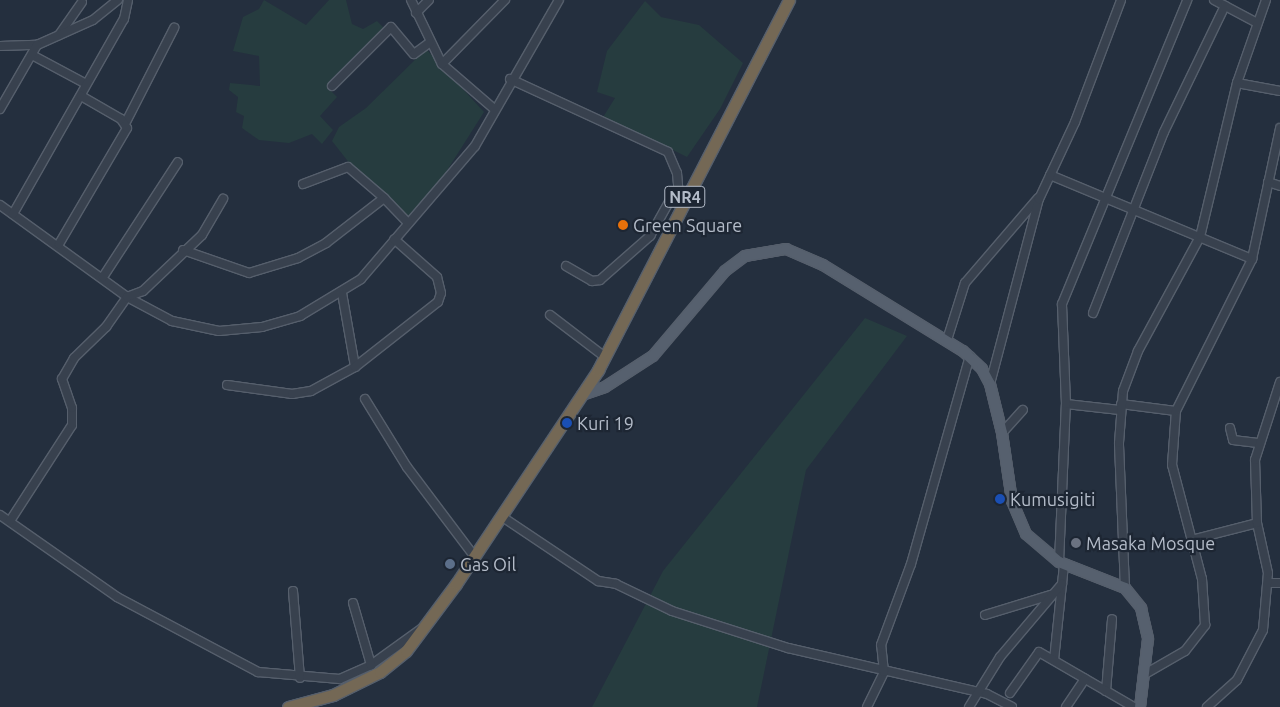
<!DOCTYPE html>
<style>
body{margin:0}
#map{position:relative;width:1280px;height:707px;overflow:hidden;background:#242f3e;font-family:Ubuntu,sans-serif}
div>[style]{position:absolute}
[style*='--x']{left:calc(var(--x)*1px);top:calc(var(--y)*1px);width:calc(var(--w)*1px);rotate:calc(var(--a)*1deg)}
.green>*{inset:0;background:#263c3f}
.roads{filter:drop-shadow(1px 0 #565f6c) drop-shadow(-1px 0 #565f6c) drop-shadow(0 1px #565f6c) drop-shadow(0 -1px #565f6c)}
.minor>*{height:8px;margin:-4px;padding:0 4px;transform-origin:4px;border-radius:4px;background:#38414e}
.major>*{height:10px;margin:-5px;padding:0 5px;transform-origin:5px;border-radius:5px;background:#56606e}
.highway>*{height:11px;margin:-5.5px;padding:0 5.5px;transform-origin:5.5px;border-radius:5.5px;background:#746855}
.dots>*{width:14px;height:14px;translate:-50% -50%;box-sizing:border-box;border:2px solid #1d2633;border-radius:50%}
span{translate:-50% -50%;white-space:nowrap;text-align:center;line-height:1.15;-webkit-text-stroke:4.5px #1d2633;paint-order:stroke}
.shield-label span{padding:1px 4px;background:#1d2633;border:1px solid;border-radius:4px;-webkit-text-stroke-width:0}
.shield-label{font-size:16px;color:#b4bcc9;font-weight:700}
.poi-label{font-size:18px;color:#b4bcc9}
.left{translate:0 -50%;text-align:left}
</style>
<div id="map">
<div class="green">
<i style="clip-path:polygon(264px 0,306px 25px,329px 0,346px 0,352px 24px,363px 29px,377px 21px,384px 28px,331px 82px,329px 89px,337px 97px,320px 116px,333px 130px,322px 144px,312px 134px,289px 143px,259px 140px,242px 128px,244px 116px,236px 112px,238px 97px,229px 90px,230px 83px,260px 86px,259px 56px,233px 51px,243px 17px,259px 9px)"></i>
<i style="clip-path:polygon(645px 1px,661px 17px,699px 25px,743px 63px,720px 109px,687px 157px,649px 138px,600px 122px,615px 98px,597px 92px,607px 51px)"></i>
<i style="clip-path:polygon(426px 49px,484px 112px,434px 191px,408px 218px,354px 169px,332px 141px,339px 127px,366px 108px)"></i>
<i style="clip-path:polygon(865px 318px,907px 336px,806px 470px,757px 707px,592px 707px,663px 571px)"></i>
</div>
<div class="roads">
<div class="minor">
<i style="--x:411;--y:0;--w:71;--a:64.2"></i>
<i style="--x:442;--y:64;--w:67;--a:40.8"></i>
<i style="--x:1214;--y:0;--w:49;--a:28.1"></i>
<i style="--x:1266;--y:0;--w:88;--a:109.3"></i>
<i style="--x:1237;--y:83;--w:44;--a:10.5"></i>
<i style="--x:416;--y:13;--w:18;--a:-45"></i>
<i style="--x:59;--y:35;--w:40;--a:-55.1"></i>
<i style="--x:0;--y:46;--w:37;--a:-2"></i>
<i style="--x:37;--y:45;--w:61;--a:-24.1"></i>
<i style="--x:93;--y:20;--w:32;--a:-39"></i>
<i style="--x:32;--y:55;--w:61;--a:28.2"></i>
<i style="--x:442;--y:64;--w:90;--a:-45.5"></i>
<i style="--x:510;--y:79;--w:174;--a:24.8"></i>
<i style="--x:668;--y:152;--w:23;--a:67"></i>
<i style="--x:677;--y:173;--w:34;--a:85"></i>
<i style="--x:332;--y:86;--w:83;--a:-45"></i>
<i style="--x:391;--y:27;--w:35;--a:50"></i>
<i style="--x:414;--y:54;--w:19;--a:-36"></i>
<i style="--x:0;--y:109;--w:74;--a:-60"></i>
<i style="--x:126;--y:122;--w:106;--a:-62.9"></i>
<i style="--x:1050;--y:175;--w:219;--a:22.6"></i>
<i style="--x:1268;--y:182;--w:13;--a:18"></i>
<i style="--x:303;--y:184;--w:48;--a:-20.7"></i>
<i style="--x:348;--y:167;--w:48;--a:40.7"></i>
<i style="--x:0;--y:205;--w:157;--a:35.9"></i>
<i style="--x:127;--y:297;--w:51;--a:28.1"></i>
<i style="--x:172;--y:321;--w:48;--a:12"></i>
<i style="--x:219;--y:331;--w:43;--a:-5.3"></i>
<i style="--x:262;--y:327;--w:40;--a:-16"></i>
<i style="--x:300;--y:316;--w:71;--a:-31.2"></i>
<i style="--x:361;--y:279;--w:175;--a:-49.4"></i>
<i style="--x:475;--y:146;--w:168;--a:-60.1"></i>
<i style="--x:13;--y:214;--w:224;--a:-60.4"></i>
<i style="--x:124;--y:19;--w:19;--a:-78"></i>
<i style="--x:59;--y:244;--w:134;--a:-59.6"></i>
<i style="--x:127;--y:128;--w:11;--a:-124"></i>
<i style="--x:121;--y:119;--w:46;--a:-150.1"></i>
<i style="--x:183;--y:250;--w:70;--a:19.2"></i>
<i style="--x:249;--y:273;--w:51;--a:-17"></i>
<i style="--x:298;--y:258;--w:32;--a:-28"></i>
<i style="--x:326;--y:243;--w:73;--a:-37.8"></i>
<i style="--x:384;--y:198;--w:35;--a:46"></i>
<i style="--x:566;--y:266;--w:30;--a:30"></i>
<i style="--x:592;--y:281;--w:8;--a:-7"></i>
<i style="--x:600;--y:280;--w:67;--a:-41.3"></i>
<i style="--x:650;--y:236;--w:51;--a:-60.9"></i>
<i style="--x:103;--y:277;--w:137;--a:-56.9"></i>
<i style="--x:342;--y:293;--w:75;--a:80"></i>
<i style="--x:1093;--y:313;--w:194;--a:-68.6"></i>
<i style="--x:1164;--y:132;--w:140;--a:-64.2"></i>
<i style="--x:550;--y:315;--w:69;--a:37.4"></i>
<i style="--x:947;--y:340;--w:60;--a:-72.5"></i>
<i style="--x:965;--y:283;--w:112;--a:-49.3"></i>
<i style="--x:990;--y:384;--w:191;--a:-75.2"></i>
<i style="--x:1039;--y:199;--w:85;--a:-64.9"></i>
<i style="--x:1075;--y:122;--w:130;--a:-69.3"></i>
<i style="--x:227;--y:385;--w:66;--a:7.9"></i>
<i style="--x:292;--y:394;--w:19;--a:-9"></i>
<i style="--x:311;--y:391;--w:50;--a:-28.6"></i>
<i style="--x:355;--y:367;--w:105;--a:-38.1"></i>
<i style="--x:438;--y:302;--w:9;--a:-72"></i>
<i style="--x:441;--y:293;--w:16;--a:-104"></i>
<i style="--x:437;--y:277;--w:57;--a:-138.5"></i>
<i style="--x:365;--y:399;--w:80;--a:58.3"></i>
<i style="--x:407;--y:467;--w:111;--a:53"></i>
<i style="--x:1066;--y:404;--w:54;--a:6.3"></i>
<i style="--x:1121;--y:404;--w:55;--a:7.3"></i>
<i style="--x:1230;--y:428;--w:12;--a:76"></i>
<i style="--x:1233;--y:440;--w:25;--a:7"></i>
<i style="--x:1002;--y:433;--w:31;--a:-48"></i>
<i style="--x:0;--y:515;--w:143;--a:35"></i>
<i style="--x:117;--y:597;--w:160;--a:28"></i>
<i style="--x:258;--y:672;--w:82;--a:4.9"></i>
<i style="--x:340;--y:679;--w:34;--a:-24"></i>
<i style="--x:371;--y:665;--w:62;--a:-35.8"></i>
<i style="--x:501;--y:516;--w:117;--a:33.8"></i>
<i style="--x:598;--y:581;--w:18;--a:9"></i>
<i style="--x:616;--y:584;--w:62;--a:25.7"></i>
<i style="--x:672;--y:611;--w:122;--a:17.7"></i>
<i style="--x:788;--y:648;--w:204;--a:13"></i>
<i style="--x:987;--y:694;--w:28;--a:27"></i>
<i style="--x:10;--y:521;--w:114;--a:-57.1"></i>
<i style="--x:72;--y:425;--w:17;--a:-90"></i>
<i style="--x:72;--y:408;--w:31;--a:-109"></i>
<i style="--x:62;--y:379;--w:24;--a:-60"></i>
<i style="--x:74;--y:358;--w:45;--a:-44.1"></i>
<i style="--x:106;--y:327;--w:37;--a:-55"></i>
<i style="--x:127;--y:297;--w:17;--a:-21"></i>
<i style="--x:143;--y:291;--w:81;--a:-43.5"></i>
<i style="--x:202;--y:235;--w:42;--a:-59.7"></i>
<i style="--x:1191;--y:540;--w:68;--a:-14.4"></i>
<i style="--x:1059;--y:562;--w:158;--a:-87.5"></i>
<i style="--x:1066;--y:404;--w:100;--a:-92.3"></i>
<i style="--x:1062;--y:304;--w:329;--a:-67.6"></i>
<i style="--x:1268;--y:583;--w:12;--a:0"></i>
<i style="--x:1125;--y:588;--w:145;--a:-92.4"></i>
<i style="--x:1119;--y:443;--w:52;--a:-85.6"></i>
<i style="--x:1123;--y:391;--w:43;--a:-69.4"></i>
<i style="--x:1138;--y:351;--w:130;--a:-61.5"></i>
<i style="--x:1200;--y:237;--w:158;--a:-76.5"></i>
<i style="--x:293;--y:591;--w:87;--a:85.4"></i>
<i style="--x:353;--y:603;--w:65;--a:73.8"></i>
<i style="--x:985;--y:615;--w:69;--a:-16.9"></i>
<i style="--x:1054;--y:660;--w:96;--a:-84"></i>
<i style="--x:1145;--y:674;--w:46;--a:-29.9"></i>
<i style="--x:1185;--y:651;--w:33;--a:-52"></i>
<i style="--x:1205;--y:625;--w:46;--a:-93.7"></i>
<i style="--x:1202;--y:579;--w:118;--a:-104.7"></i>
<i style="--x:1172;--y:465;--w:54;--a:-85.8"></i>
<i style="--x:1176;--y:411;--w:170;--a:-63.4"></i>
<i style="--x:1252;--y:259;--w:134;--a:-77.9"></i>
<i style="--x:1106;--y:691;--w:72;--a:-85.2"></i>
<i style="--x:1010;--y:693;--w:50;--a:-54.7"></i>
<i style="--x:1039;--y:652;--w:110;--a:30.1"></i>
<i style="--x:867;--y:707;--w:39;--a:-64"></i>
<i style="--x:884;--y:672;--w:27;--a:-96"></i>
<i style="--x:881;--y:645;--w:86;--a:-69.7"></i>
<i style="--x:911;--y:564;--w:216;--a:-74.2"></i>
<i style="--x:969;--y:707;--w:59;--a:-58.2"></i>
<i style="--x:1000;--y:657;--w:96;--a:-49.7"></i>
<i style="--x:1066;--y:707;--w:34;--a:-56"></i>
<i style="--x:1207;--y:707;--w:40;--a:-42"></i>
<i style="--x:1237;--y:680;--w:56;--a:-62.5"></i>
<i style="--x:1263;--y:630;--w:57;--a:-85"></i>
<i style="--x:1268;--y:573;--w:51;--a:-102.4"></i>
<i style="--x:1257;--y:523;--w:63;--a:-91.8"></i>
<i style="--x:1255;--y:460;--w:82;--a:-72.2"></i>
</div>
<div class="major">
<i style="--x:582;--y:395;--w:24;--a:-19"></i>
<i style="--x:605;--y:387;--w:57;--a:-32.9"></i>
<i style="--x:653;--y:356;--w:111;--a:-49.7"></i>
<i style="--x:725;--y:271;--w:25;--a:-37"></i>
<i style="--x:745;--y:256;--w:42;--a:-9.7"></i>
<i style="--x:786;--y:249;--w:40;--a:23.4"></i>
<i style="--x:823;--y:265;--w:164;--a:31.6"></i>
<i style="--x:963;--y:351;--w:26;--a:43"></i>
<i style="--x:982;--y:369;--w:17;--a:62"></i>
<i style="--x:990;--y:384;--w:50;--a:76.2"></i>
<i style="--x:1002;--y:433;--w:69;--a:81.6"></i>
<i style="--x:1012;--y:501;--w:36;--a:67"></i>
<i style="--x:1026;--y:534;--w:43;--a:40.3"></i>
<i style="--x:1059;--y:562;--w:71;--a:21.5"></i>
<i style="--x:1125;--y:588;--w:26;--a:51"></i>
<i style="--x:1141;--y:608;--w:32;--a:77"></i>
<i style="--x:1148;--y:639;--w:68;--a:96.7"></i>
</div>
<div class="highway">
<i style="--x:288;--y:707;--w:47;--a:-14.9"></i>
<i style="--x:333;--y:695;--w:52;--a:-26.1"></i>
<i style="--x:380;--y:672;--w:33;--a:-39"></i>
<i style="--x:406;--y:651;--w:84;--a:-53.3"></i>
<i style="--x:456;--y:584;--w:257;--a:-56.4"></i>
<i style="--x:598;--y:370;--w:416;--a:-62.7"></i>
</div>
</div>
<div class="dots">
<i style="left:623px;top:225px;background:#e8710a"></i>
<i style="left:567px;top:423px;background:#1a4fb4"></i>
<i style="left:1000px;top:499px;background:#1a4fb4"></i>
<i style="left:1076px;top:543px;background:#6b7280"></i>
<i style="left:450px;top:564px;background:#5c6f8a"></i>
</div>
<div class="shield-label">
<span style="left:685px;top:197px">NR4</span>
</div>
<div class="poi-label">
<span class="left" style="left:633px;top:225px">Green Square</span>
<span class="left" style="left:577px;top:423px">Kuri 19</span>
<span class="left" style="left:1010px;top:499px">Kumusigiti</span>
<span class="left" style="left:1086px;top:543px">Masaka Mosque</span>
<span class="left" style="left:460px;top:564px">Gas Oil</span>
</div>
</div>
